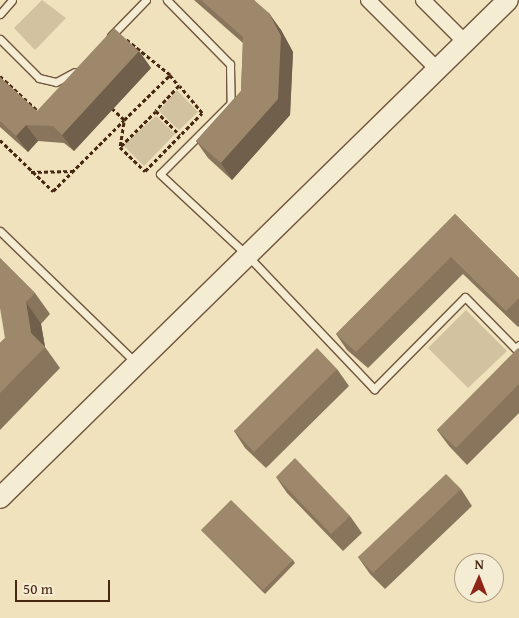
<!DOCTYPE html>
<style>
body{margin:0}
#map{position:relative;width:519px;height:618px;overflow:hidden;background:#efe2bd;font-family:"Gentium Book Plus",serif}
div>[style]{position:absolute}
[style*='--x']{left:calc(var(--x)*1px);top:calc(var(--y)*1px);width:calc(var(--w)*1px);rotate:calc(var(--a)*1deg)}
.green>*{inset:0;background:#d2c2a0}
.path>*{height:2.5px;margin-top:-1.25px;transform-origin:0;background:repeating-linear-gradient(90deg,#472712 0 4px,transparent 0 6.5px)}
.roads{filter:drop-shadow(1px 0 #71563d) drop-shadow(-1px 0 #71563d) drop-shadow(0 1px #71563d) drop-shadow(0 -1px #71563d)}
.lane>*{height:7px;margin:-3.5px;padding:0 3.5px;transform-origin:3.5px;border-radius:3.5px;background:#f5ecd4}
.street>*{height:14px;margin:-7px;padding:0 7px;transform-origin:7px;border-radius:7px;background:#f5ecd4}
.secondary>*{height:20px;margin:-10px;padding:0 10px;transform-origin:10px;border-radius:10px;background:#f5ecd4}
.wall>*{inset:0;background:#88755c}
.shaded-wall>*{inset:0;background:#6f5f4b}
.building>*{inset:0;background:#9e886b}
span{translate:-50% -50%;white-space:nowrap;text-align:center;line-height:1.15;-webkit-text-stroke:5px #f5ecd4;paint-order:stroke}
.north{position:absolute;left:454px;top:553px;width:50px;height:50px;box-sizing:border-box;background:#f5ecd4;border:1px solid #af9d86;border-radius:50%;rotate:1deg;font-size:14px;font-weight:700;line-height:20px;text-align:center;color:#472712}
.north::after{content:'';display:block;margin:auto;width:18px;height:22px;background:#8f2418;clip-path:polygon(50% 0,100% 100%,50% 72%,0 100%)}
.scale{position:absolute;left:15px;top:580px;width:95px;height:22px;box-sizing:border-box;border:2px solid #472712;border-top:0;padding-left:6px;font-size:15px;line-height:18px;white-space:nowrap;color:#472712;-webkit-text-stroke:4px #f5ecd4;paint-order:stroke}
</style>
<div id="map">
<div class="green">
<i style="clip-path:polygon(42px 0,66px 18px,35px 50px,14px 28px)"></i>
<i style="clip-path:polygon(177px 90px,198px 112px,179px 130px,159px 111px)"></i>
<i style="clip-path:polygon(156px 116px,175px 134px,144px 166px,123px 145px)"></i>
<i style="clip-path:polygon(466px 310px,507px 351px,468px 388px,428px 348px)"></i>
</div>
<div class="path">
<i style="--x:170;--y:75;--w:14;--a:51"></i>
<i style="--x:0;--y:76;--w:53;--a:42.7"></i>
<i style="--x:0;--y:140;--w:74;--a:43.9"></i>
<i style="--x:53;--y:191;--w:100;--a:-45"></i>
<i style="--x:124;--y:120;--w:19;--a:-137"></i>
<i style="--x:120;--y:146;--w:26;--a:-81"></i>
<i style="--x:124;--y:120;--w:64;--a:-44.4"></i>
<i style="--x:170;--y:75;--w:58;--a:-141.3"></i>
<i style="--x:121;--y:146;--w:49;--a:-45"></i>
<i style="--x:120;--y:147;--w:35;--a:44"></i>
<i style="--x:145;--y:171;--w:81;--a:-45.5"></i>
<i style="--x:202;--y:113;--w:35;--a:-130"></i>
<i style="--x:179;--y:86;--w:34;--a:133"></i>
<i style="--x:156;--y:111;--w:34;--a:45"></i>
<i style="--x:31;--y:172;--w:42;--a:-1.4"></i>
</div>
<div class="roads">
<div class="lane">
<i style="--x:167;--y:0;--w:90;--a:45.5"></i>
<i style="--x:230;--y:64;--w:39;--a:89"></i>
<i style="--x:231;--y:103;--w:100;--a:135"></i>
<i style="--x:160;--y:174;--w:119;--a:43"></i>
<i style="--x:247;--y:255;--w:185;--a:46.5"></i>
<i style="--x:374;--y:389;--w:129;--a:-45.3"></i>
<i style="--x:465;--y:297;--w:71;--a:45.6"></i>
<i style="--x:515;--y:348;--w:5;--a:-37"></i>
<i style="--x:0;--y:14;--w:18;--a:-49"></i>
<i style="--x:111;--y:36;--w:50;--a:-45.8"></i>
<i style="--x:0;--y:39;--w:55;--a:45"></i>
<i style="--x:39;--y:78;--w:17;--a:13"></i>
<i style="--x:56;--y:82;--w:21;--a:-28"></i>
<i style="--x:0;--y:231;--w:190;--a:44.1"></i>
</div>
<div class="street">
<i style="--x:368;--y:0;--w:96;--a:45"></i>
<i style="--x:423;--y:0;--w:58;--a:45"></i>
</div>
<div class="secondary">
<i style="--x:0;--y:498;--w:711;--a:-44.43"></i>
</div>
</div>
<div class="wall">
<i style="clip-path:polygon(194px 0,254px 0,281px 30px,293px 52px,290px 115px,232px 180px,208px 158px,196px 141px,241px 91px,243px 43px)"></i>
<i style="clip-path:polygon(139px 51px,151px 68px,74px 151px,64px 143px,38px 141px,28px 152px,0 127px,0 77px,37px 111px)"></i>
<i style="clip-path:polygon(455px 214px,519px 278px,519px 326px,518px 327px,463px 274px,368px 368px,347px 350px,336px 334px)"></i>
<i style="clip-path:polygon(0 258px,35px 293px,50px 314px,41px 324px,45px 347px,60px 368px,0 430px,0 343px,5px 338px)"></i>
<i style="clip-path:polygon(519px 349px,519px 413px,467px 465px,449px 446px,437px 430px)"></i>
<i style="clip-path:polygon(337px 369px,349px 386px,266px 468px,245px 448px,234px 431px)"></i>
<i style="clip-path:polygon(276px 477px,350px 516px,362px 533px,343px 551px,287px 493px)"></i>
<i style="clip-path:polygon(461px 489px,472px 506px,385px 589px,370px 574px,358px 557px)"></i>
<i style="clip-path:polygon(201px 530px,293px 560px,295px 563px,265px 594px)"></i>
</div>
<div class="shaded-wall">
<i style="clip-path:polygon(269px 13px,281px 30px,293px 52px,290px 115px,232px 180px,221px 163px)"></i>
<i style="clip-path:polygon(139px 51px,151px 68px,74px 151px,62px 135px)"></i>
<i style="clip-path:polygon(26px 125px,38px 141px,28px 152px,16px 136px)"></i>
<i style="clip-path:polygon(26px 302px,41px 324px,45px 347px,31px 333px)"></i>
</div>
<div class="building">
<i style="clip-path:polygon(201px 0,254px 0,269px 13px,281px 36px,278px 99px,221px 163px,196px 141px,241px 91px,243px 37px)"></i>
<i style="clip-path:polygon(114px 28px,139px 51px,62px 135px,53px 126px,26px 125px,16px 136px,0 121px,0 77px,37px 111px)"></i>
<i style="clip-path:polygon(455px 214px,519px 278px,519px 298px,506px 311px,451px 257px,356px 352px,336px 334px)"></i>
<i style="clip-path:polygon(0 258px,35px 293px,26px 302px,31px 333px,45px 347px,0 393px,0 343px,5px 338px,0 308px)"></i>
<i style="clip-path:polygon(317px 348px,337px 369px,254px 452px,234px 431px)"></i>
<i style="clip-path:polygon(518px 348px,519px 349px,519px 384px,456px 448px,437px 430px)"></i>
<i style="clip-path:polygon(295px 458px,350px 516px,331px 534px,276px 477px)"></i>
<i style="clip-path:polygon(446px 474px,461px 489px,373px 573px,358px 557px)"></i>
<i style="clip-path:polygon(231px 500px,293px 560px,263px 590px,201px 530px)"></i>
</div>
<div class="north">N</div>
<div class="scale">50 m</div>
</div>
